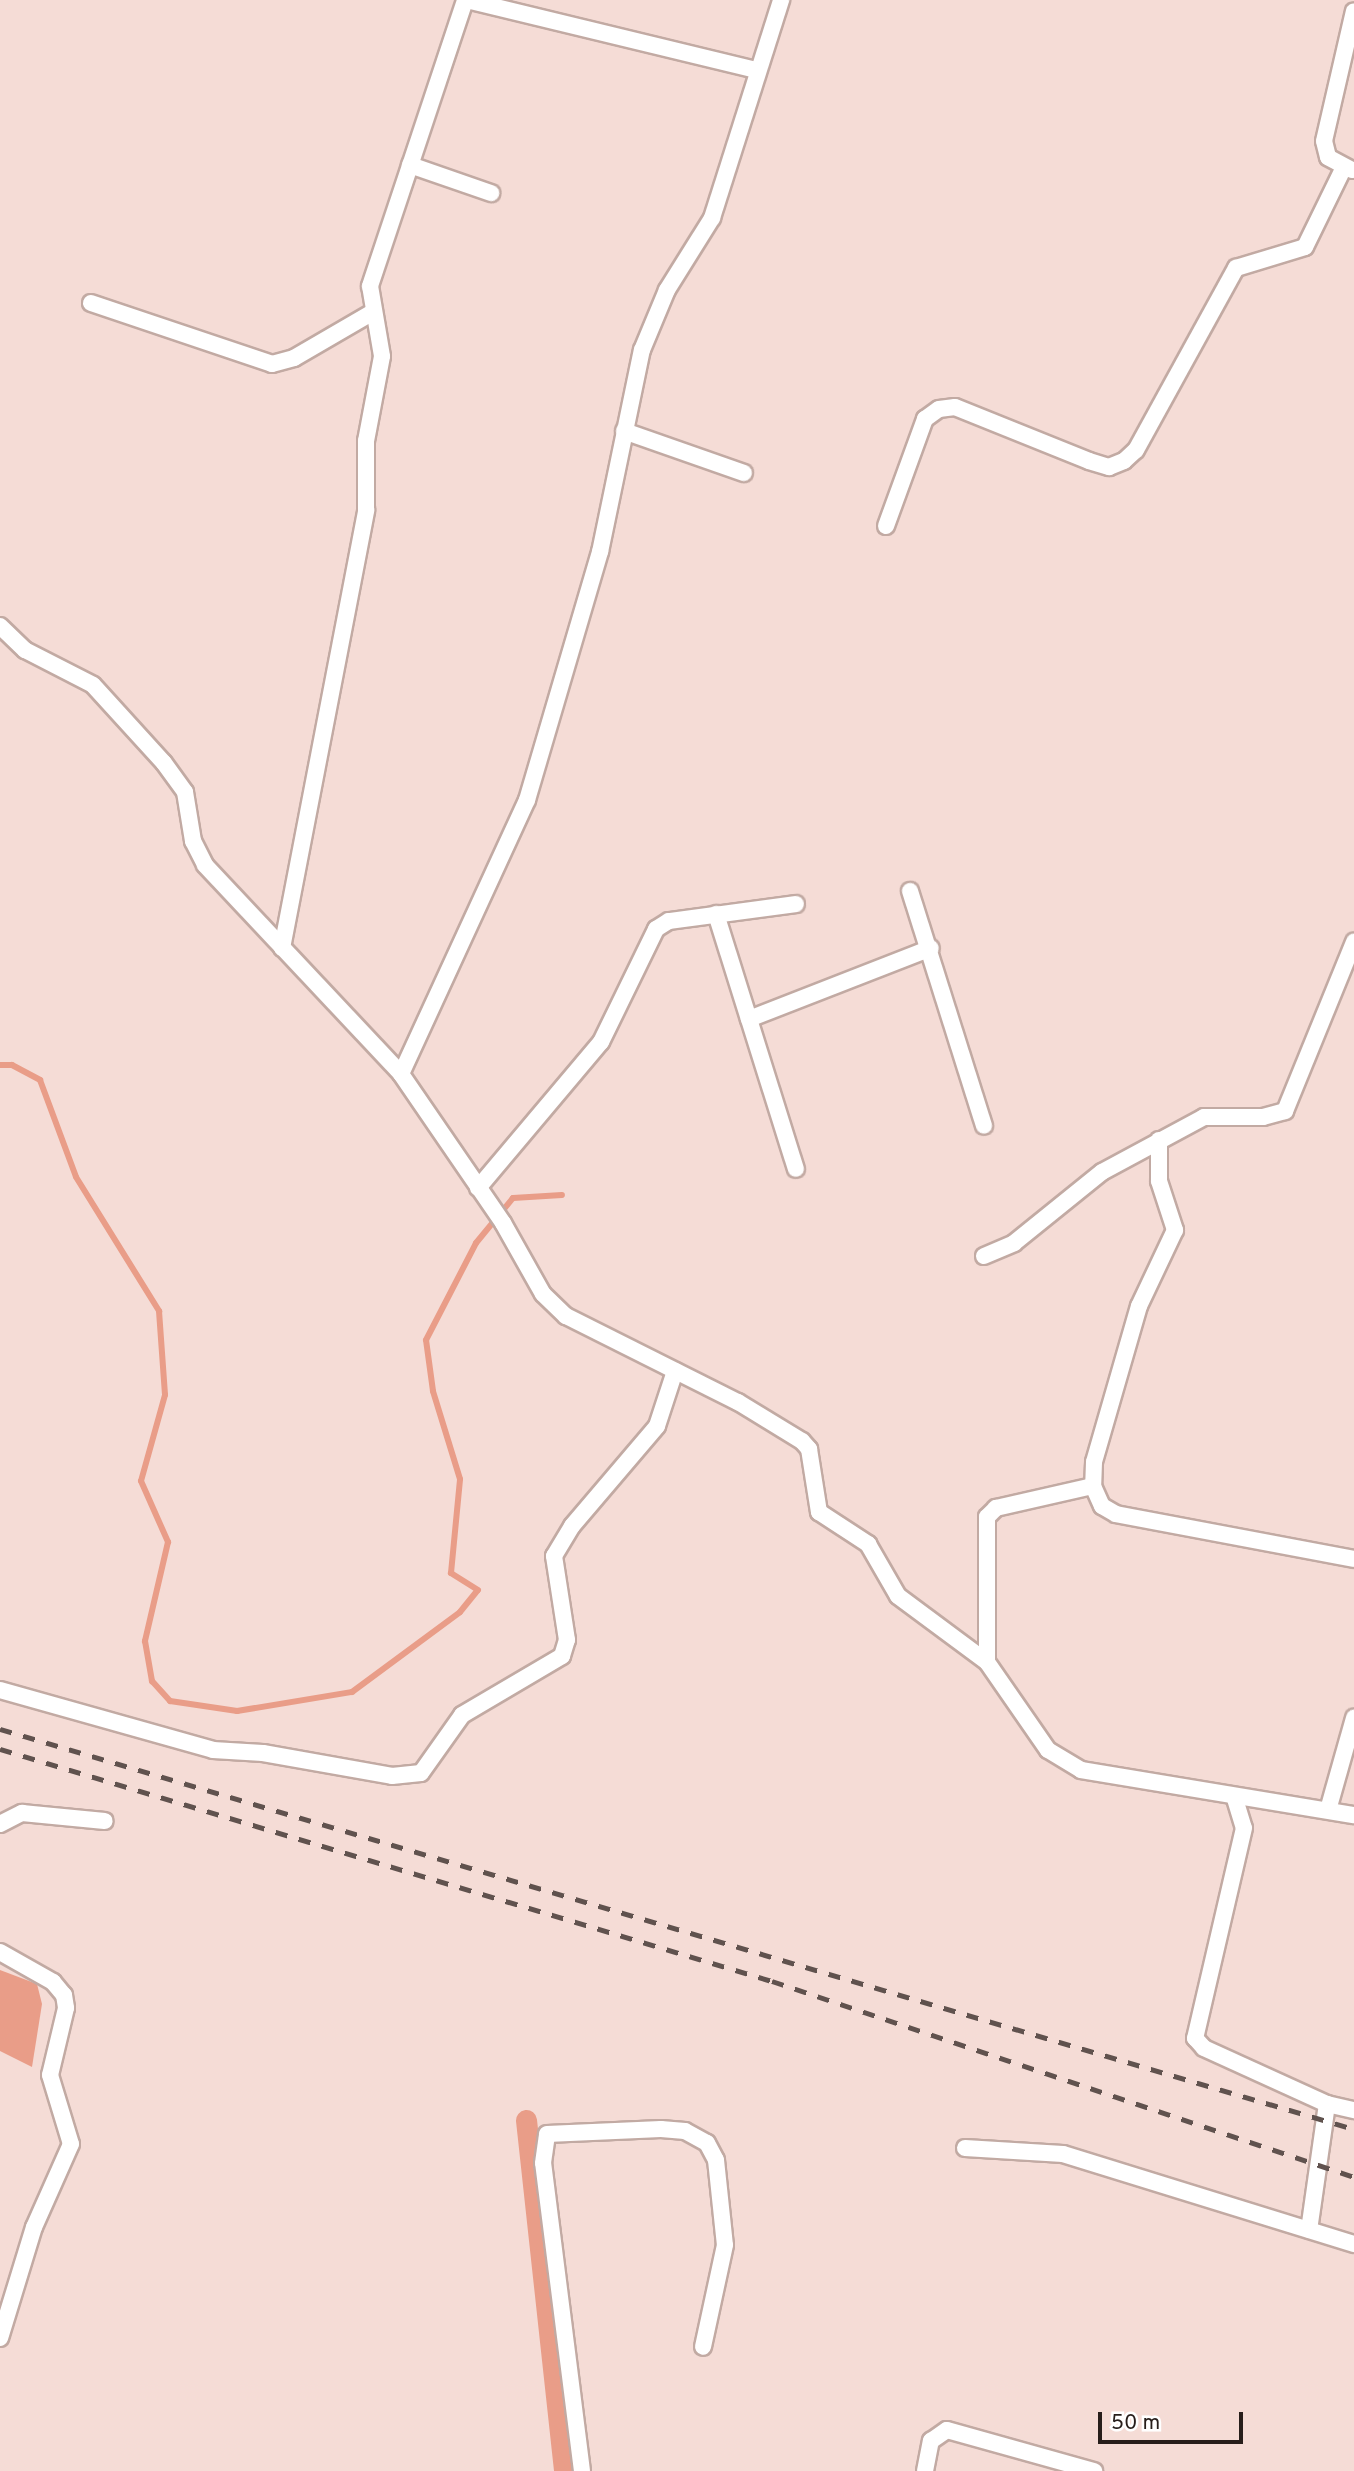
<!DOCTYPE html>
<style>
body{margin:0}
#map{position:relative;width:1354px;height:2471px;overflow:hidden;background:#f5dcd6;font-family:Overpass,sans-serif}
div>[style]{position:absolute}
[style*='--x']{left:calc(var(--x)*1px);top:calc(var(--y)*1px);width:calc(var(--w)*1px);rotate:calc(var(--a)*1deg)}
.water>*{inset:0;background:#e99d88}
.stream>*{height:6px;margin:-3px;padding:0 3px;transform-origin:3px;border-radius:3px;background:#e99d88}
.canal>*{height:21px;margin:-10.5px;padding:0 10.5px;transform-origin:10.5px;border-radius:10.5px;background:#e99d88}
.roads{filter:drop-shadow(2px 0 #c2aaa3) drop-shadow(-2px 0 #c2aaa3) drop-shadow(0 2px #c2aaa3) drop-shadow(0 -2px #c2aaa3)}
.minor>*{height:16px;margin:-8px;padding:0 8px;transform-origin:8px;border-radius:8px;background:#fff}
.rail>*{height:5px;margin-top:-2.5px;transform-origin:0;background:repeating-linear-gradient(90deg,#60524e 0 12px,transparent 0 24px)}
span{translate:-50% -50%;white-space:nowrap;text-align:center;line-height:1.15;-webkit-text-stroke:6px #fff;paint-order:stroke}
.scale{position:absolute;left:1098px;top:2412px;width:145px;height:32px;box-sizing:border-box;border:4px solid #271e1b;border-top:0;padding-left:9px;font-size:21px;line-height:24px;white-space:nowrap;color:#271e1b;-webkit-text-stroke:5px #fff;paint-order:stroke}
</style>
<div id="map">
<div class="water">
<i style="clip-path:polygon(0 1970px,37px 1984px,42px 2004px,32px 2067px,0 2051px)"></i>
</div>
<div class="stream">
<i style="--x:0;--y:1065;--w:12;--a:0"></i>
<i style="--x:12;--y:1065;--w:32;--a:28"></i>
<i style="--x:40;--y:1080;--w:103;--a:69.6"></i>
<i style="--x:76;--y:1177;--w:158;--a:58.2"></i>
<i style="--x:159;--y:1311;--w:84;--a:85.9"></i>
<i style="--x:165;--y:1395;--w:89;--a:105.6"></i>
<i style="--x:141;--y:1481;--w:67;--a:66.1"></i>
<i style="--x:168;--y:1542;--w:102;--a:103.1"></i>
<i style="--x:145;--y:1641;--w:41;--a:80.1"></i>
<i style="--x:152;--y:1681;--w:27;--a:48"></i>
<i style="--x:170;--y:1701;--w:68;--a:8.5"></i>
<i style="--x:237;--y:1711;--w:117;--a:-9.4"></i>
<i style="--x:352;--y:1692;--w:134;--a:-36.5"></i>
<i style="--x:460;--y:1612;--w:28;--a:-51"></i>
<i style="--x:478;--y:1590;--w:32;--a:-148"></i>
<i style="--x:451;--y:1573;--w:94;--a:-84.5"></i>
<i style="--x:460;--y:1479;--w:92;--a:-107.1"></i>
<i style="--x:433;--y:1391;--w:51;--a:-97.8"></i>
<i style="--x:426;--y:1340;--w:109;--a:-62.7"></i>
<i style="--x:476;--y:1243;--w:58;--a:-50.6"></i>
<i style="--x:513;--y:1198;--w:49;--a:-3.5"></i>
</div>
<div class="canal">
<i style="--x:526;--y:2120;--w:353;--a:83.8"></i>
</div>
<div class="roads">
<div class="minor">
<i style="--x:467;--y:0;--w:298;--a:13.6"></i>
<i style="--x:410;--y:165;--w:86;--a:19.1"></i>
<i style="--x:1352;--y:170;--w:27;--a:-152"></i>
<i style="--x:1328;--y:157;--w:16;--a:-104"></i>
<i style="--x:1324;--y:141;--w:133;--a:-77"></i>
<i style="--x:91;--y:303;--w:191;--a:18.6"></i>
<i style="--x:272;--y:364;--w:23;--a:-15"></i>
<i style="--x:294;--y:358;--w:91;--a:-30.2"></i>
<i style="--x:624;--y:431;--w:127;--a:19.3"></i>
<i style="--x:886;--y:526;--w:114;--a:-70"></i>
<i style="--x:925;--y:419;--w:17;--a:-36"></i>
<i style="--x:939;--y:409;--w:16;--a:-7"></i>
<i style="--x:955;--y:407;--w:144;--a:21.9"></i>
<i style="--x:1089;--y:461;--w:21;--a:17"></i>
<i style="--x:1109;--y:467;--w:16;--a:-22"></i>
<i style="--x:1124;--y:461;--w:16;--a:-43"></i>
<i style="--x:1136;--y:450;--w:208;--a:-61.2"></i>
<i style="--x:1236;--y:268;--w:72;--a:-16.9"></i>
<i style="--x:1305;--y:247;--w:89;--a:-64"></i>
<i style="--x:0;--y:626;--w:35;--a:44"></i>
<i style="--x:25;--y:650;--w:76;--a:27.2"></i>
<i style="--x:93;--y:685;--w:105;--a:47.7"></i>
<i style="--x:164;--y:763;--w:36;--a:54"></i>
<i style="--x:185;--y:792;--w:50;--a:80.7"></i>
<i style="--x:193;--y:841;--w:27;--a:63"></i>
<i style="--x:205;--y:865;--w:287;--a:46.8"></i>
<i style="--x:401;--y:1074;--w:181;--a:55.6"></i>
<i style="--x:503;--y:1223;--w:81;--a:60.6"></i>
<i style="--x:543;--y:1294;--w:32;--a:44"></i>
<i style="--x:566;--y:1316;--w:192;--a:26.6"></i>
<i style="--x:738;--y:1402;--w:75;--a:31.4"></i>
<i style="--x:802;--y:1441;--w:11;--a:49"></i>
<i style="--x:809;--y:1449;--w:64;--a:81"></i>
<i style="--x:819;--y:1512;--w:59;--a:33.1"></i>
<i style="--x:868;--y:1544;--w:60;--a:60"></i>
<i style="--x:898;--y:1596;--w:111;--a:36.6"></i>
<i style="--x:987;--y:1662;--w:107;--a:55.3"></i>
<i style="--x:1048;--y:1750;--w:39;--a:31"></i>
<i style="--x:1081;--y:1770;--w:277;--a:9.4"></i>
<i style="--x:910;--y:891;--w:246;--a:72.5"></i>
<i style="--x:716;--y:914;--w:267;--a:72.6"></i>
<i style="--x:282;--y:948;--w:446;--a:-79.1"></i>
<i style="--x:366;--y:510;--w:69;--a:-90"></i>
<i style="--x:366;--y:441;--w:86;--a:-79.3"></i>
<i style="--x:382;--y:356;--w:71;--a:-99.7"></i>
<i style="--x:370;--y:286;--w:301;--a:-71.6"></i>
<i style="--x:749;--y:1019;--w:195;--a:-21.3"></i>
<i style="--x:401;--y:1074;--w:302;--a:-65.3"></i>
<i style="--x:527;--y:800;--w:259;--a:-73.6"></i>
<i style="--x:600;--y:552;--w:206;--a:-78.3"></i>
<i style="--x:642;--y:350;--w:65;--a:-67.4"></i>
<i style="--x:667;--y:290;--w:85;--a:-58"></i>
<i style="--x:712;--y:218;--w:229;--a:-72.4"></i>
<i style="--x:1159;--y:1140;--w:41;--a:90"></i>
<i style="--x:1159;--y:1181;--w:52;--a:71.9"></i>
<i style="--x:1175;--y:1230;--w:84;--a:115.3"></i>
<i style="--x:1139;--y:1306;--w:162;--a:106.1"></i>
<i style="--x:1094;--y:1462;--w:24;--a:92"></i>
<i style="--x:1093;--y:1486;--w:22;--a:66"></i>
<i style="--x:1102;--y:1506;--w:16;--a:30"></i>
<i style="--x:1116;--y:1514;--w:242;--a:10.7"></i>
<i style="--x:478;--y:1188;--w:191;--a:-49.9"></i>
<i style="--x:601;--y:1042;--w:126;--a:-64"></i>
<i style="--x:656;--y:929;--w:15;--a:-32"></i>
<i style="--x:669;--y:921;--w:128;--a:-7.6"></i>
<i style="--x:984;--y:1256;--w:33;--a:-23"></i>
<i style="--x:1014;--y:1243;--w:113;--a:-38.9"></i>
<i style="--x:1102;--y:1172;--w:116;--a:-28.3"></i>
<i style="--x:1204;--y:1117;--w:59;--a:0"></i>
<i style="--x:1263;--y:1117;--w:23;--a:-15"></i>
<i style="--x:1285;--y:1111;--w:183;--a:-67.8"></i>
<i style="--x:987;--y:1662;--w:145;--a:-90"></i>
<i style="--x:987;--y:1517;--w:13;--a:-45"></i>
<i style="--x:996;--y:1508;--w:99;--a:-12.8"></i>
<i style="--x:0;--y:1690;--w:221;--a:15.7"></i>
<i style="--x:213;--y:1750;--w:50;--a:3.4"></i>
<i style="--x:263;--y:1753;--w:131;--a:10.1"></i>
<i style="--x:392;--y:1776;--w:29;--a:-6"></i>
<i style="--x:421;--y:1773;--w:71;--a:-54.7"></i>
<i style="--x:462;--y:1715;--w:116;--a:-30.5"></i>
<i style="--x:562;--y:1656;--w:17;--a:-73"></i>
<i style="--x:567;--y:1640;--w:85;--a:-98.8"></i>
<i style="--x:554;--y:1556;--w:35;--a:-59"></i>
<i style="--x:572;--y:1526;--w:131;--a:-49.6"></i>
<i style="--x:657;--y:1426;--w:58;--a:-71.9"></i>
<i style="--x:1235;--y:1799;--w:30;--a:73"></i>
<i style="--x:1244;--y:1828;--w:216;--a:103.1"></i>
<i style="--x:1195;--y:2038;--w:13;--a:48"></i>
<i style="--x:1204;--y:2048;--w:135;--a:24.5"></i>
<i style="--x:1327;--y:2104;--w:127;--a:98.1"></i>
<i style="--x:1328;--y:1810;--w:96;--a:-74.2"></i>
<i style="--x:0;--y:1824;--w:25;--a:-27"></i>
<i style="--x:22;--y:1813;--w:83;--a:5.5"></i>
<i style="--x:0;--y:1952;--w:61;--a:29.5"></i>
<i style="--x:53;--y:1982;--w:17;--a:50"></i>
<i style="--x:64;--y:1995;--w:13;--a:81"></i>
<i style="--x:66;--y:2008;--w:69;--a:103.4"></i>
<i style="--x:50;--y:2075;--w:72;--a:73.1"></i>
<i style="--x:71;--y:2144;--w:91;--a:114"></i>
<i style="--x:34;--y:2227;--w:116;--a:107"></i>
<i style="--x:1327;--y:2104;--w:28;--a:13"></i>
<i style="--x:965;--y:2148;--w:98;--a:3.5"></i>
<i style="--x:1063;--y:2154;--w:305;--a:17.2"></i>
<i style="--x:582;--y:2471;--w:310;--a:-97.2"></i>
<i style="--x:543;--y:2163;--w:29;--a:-82"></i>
<i style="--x:547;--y:2134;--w:114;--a:-2.5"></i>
<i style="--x:661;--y:2129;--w:24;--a:5"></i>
<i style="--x:685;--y:2131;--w:25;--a:29"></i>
<i style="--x:707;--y:2143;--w:19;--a:62"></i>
<i style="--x:716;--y:2160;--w:85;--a:84"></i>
<i style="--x:725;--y:2245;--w:104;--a:102.2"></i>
<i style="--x:925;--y:2471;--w:31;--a:-79"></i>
<i style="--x:931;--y:2441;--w:19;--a:-35"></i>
<i style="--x:947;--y:2430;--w:153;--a:15.6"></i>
</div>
</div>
<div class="rail">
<i style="--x:0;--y:1729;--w:1412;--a:16.46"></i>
<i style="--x:0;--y:1749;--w:806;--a:16.73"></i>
<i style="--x:772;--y:1981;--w:614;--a:18.61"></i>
</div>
<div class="scale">50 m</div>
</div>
